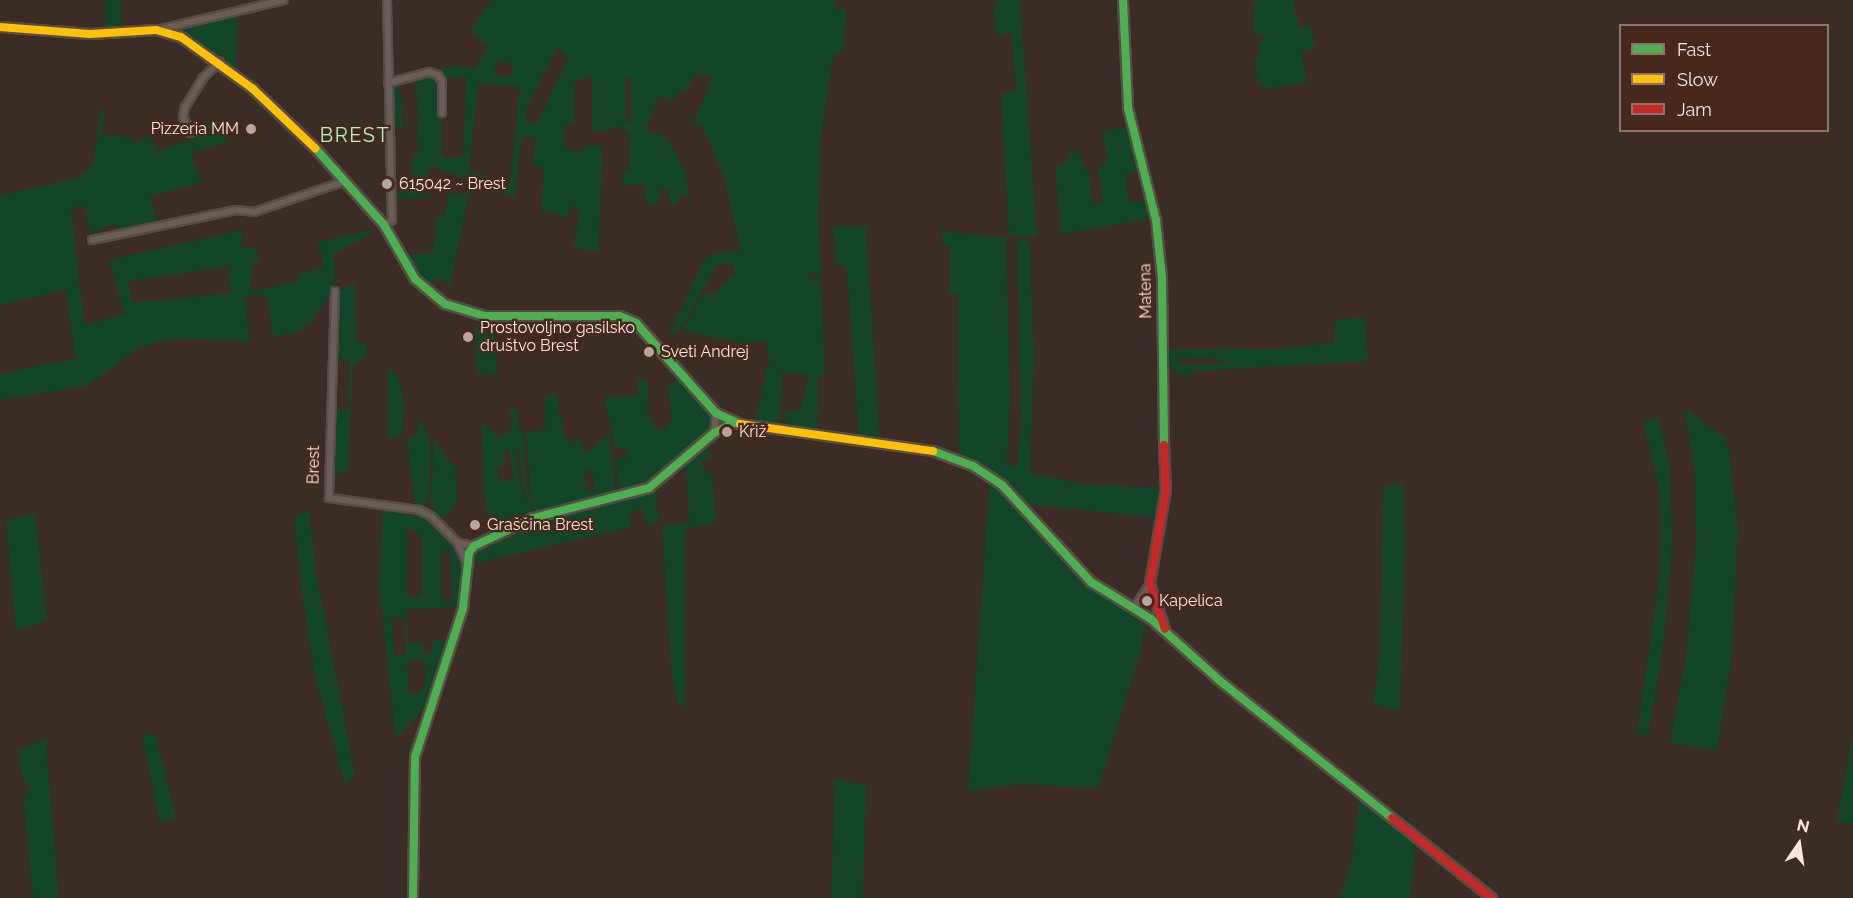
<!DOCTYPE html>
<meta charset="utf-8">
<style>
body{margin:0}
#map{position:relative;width:1853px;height:898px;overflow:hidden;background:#3c2c26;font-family:Raleway,sans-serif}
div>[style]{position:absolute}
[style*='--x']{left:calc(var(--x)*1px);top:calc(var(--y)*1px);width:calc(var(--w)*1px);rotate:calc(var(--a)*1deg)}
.green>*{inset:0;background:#134629}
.roads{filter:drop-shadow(2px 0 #594b45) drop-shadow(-2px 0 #594b45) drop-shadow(0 2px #594b45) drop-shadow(0 -2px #594b45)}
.street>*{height:6px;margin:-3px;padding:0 3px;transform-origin:3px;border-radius:3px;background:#6a5d57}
.fast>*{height:8px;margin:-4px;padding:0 4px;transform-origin:4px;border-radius:4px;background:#4caf50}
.slow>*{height:8px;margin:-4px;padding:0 4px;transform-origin:4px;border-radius:4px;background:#ffc107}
.jam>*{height:8px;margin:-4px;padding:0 4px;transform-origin:4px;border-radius:4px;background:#c62828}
.dots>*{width:16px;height:16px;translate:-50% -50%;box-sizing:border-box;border:3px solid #46281c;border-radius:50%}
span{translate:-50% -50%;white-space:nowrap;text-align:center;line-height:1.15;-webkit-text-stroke:4.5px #46281c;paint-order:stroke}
.poi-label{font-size:16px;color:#fae6de}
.right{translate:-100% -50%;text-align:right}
.left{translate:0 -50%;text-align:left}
.street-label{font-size:16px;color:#fae6de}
.quarter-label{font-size:20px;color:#a9f6c7;letter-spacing:1.5px}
.legend{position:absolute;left:1619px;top:24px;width:210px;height:108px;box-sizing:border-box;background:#46281c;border:2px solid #8e746a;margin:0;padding:8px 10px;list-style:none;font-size:18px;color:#fae6de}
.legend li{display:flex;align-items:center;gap:12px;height:30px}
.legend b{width:30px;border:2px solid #8e746a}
.north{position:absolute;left:1769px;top:814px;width:60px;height:60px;-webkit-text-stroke:4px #46281c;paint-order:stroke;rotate:13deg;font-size:16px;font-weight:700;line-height:24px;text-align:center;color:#fae6de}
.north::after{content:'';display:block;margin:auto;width:21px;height:27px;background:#fae6de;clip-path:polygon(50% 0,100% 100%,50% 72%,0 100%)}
</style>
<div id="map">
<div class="green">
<i style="clip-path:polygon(105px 0,121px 0,121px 30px,105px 31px)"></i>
<i style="clip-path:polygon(evenodd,492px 0,835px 0,835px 10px,846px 8px,844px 50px,833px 56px,821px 135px,818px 227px,822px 276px,809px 273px,808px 278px,820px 279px,821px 285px,825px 375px,818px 376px,817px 433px,786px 428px,785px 424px,785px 410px,800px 411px,809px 375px,783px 372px,779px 428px,754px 424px,769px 361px,766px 341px,740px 343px,683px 331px,700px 299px,708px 293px,714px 295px,735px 274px,733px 264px,716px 265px,684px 324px,668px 338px,706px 256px,741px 250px,723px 174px,701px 124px,693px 125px,712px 79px,708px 76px,696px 74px,684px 92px,679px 90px,675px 100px,659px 96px,645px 130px,667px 137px,686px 173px,689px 196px,679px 196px,677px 205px,670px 204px,669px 190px,661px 188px,657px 205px,646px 203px,645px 185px,625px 185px,622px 174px,629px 170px,630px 135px,620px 126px,602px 132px,592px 130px,592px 75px,575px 82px,574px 121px,565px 127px,563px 138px,567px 149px,573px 151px,583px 151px,587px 146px,603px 146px,598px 252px,574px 248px,580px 208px,570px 206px,568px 218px,541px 210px,544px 173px,541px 166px,533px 166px,535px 138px,522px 137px,515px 197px,471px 183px,450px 286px,438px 277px,431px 285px,425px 284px,411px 268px,404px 256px,432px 253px,438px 217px,444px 218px,449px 193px,466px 195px,468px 180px,432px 166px,418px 190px,430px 194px,428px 198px,397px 199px,396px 192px,413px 190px,412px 155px,418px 155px,419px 147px,416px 146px,419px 119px,415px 79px,429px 75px,437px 78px,441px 85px,442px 157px,463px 158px,466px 78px,444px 78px,436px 72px,453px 65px,474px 69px,489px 48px,471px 30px,492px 0,557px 48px,569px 56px,538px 123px,525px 121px,528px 104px,557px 48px,492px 0,496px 61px,514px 64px,510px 77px,494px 75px,496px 61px,492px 0,631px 77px,631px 122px,626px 123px,625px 78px,631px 77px,492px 0,478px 83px,520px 87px,510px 184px,469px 170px,478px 83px)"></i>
<i style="clip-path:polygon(999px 0,1020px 0,1037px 237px,1009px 236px,1001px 95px,1016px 90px,1012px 33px,996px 35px,994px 7px)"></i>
<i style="clip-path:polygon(1255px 0,1293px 0,1299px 27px,1311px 25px,1314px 49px,1301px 52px,1307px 83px,1265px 88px,1258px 81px,1254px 58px,1260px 54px,1259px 43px,1266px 36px,1253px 33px)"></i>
<i style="clip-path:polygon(237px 14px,237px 69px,179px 32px,183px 26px)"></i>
<i style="clip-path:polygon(399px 84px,403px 128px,393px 126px,392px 86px)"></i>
<i style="clip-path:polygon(evenodd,101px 109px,105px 110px,101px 134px,132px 138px,135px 145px,148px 134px,158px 151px,195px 138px,195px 132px,211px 119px,228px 140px,199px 152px,193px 149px,192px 158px,202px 182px,150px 196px,157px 221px,130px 226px,121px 232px,115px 224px,89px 233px,86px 206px,71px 208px,84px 324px,125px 315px,109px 260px,242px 230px,241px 249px,254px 246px,260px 259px,251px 265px,253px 278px,249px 283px,253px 291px,298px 282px,297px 275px,324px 267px,318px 242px,372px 230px,374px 233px,334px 253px,335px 289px,311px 321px,299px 331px,273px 338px,267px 295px,244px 297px,250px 342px,189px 338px,159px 341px,141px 347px,86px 386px,0 400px,0 374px,76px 358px,66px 290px,0 305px,0 195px,80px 178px,93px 164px,101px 109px,228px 267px,231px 293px,132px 303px,128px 281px,228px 267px)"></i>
<i style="clip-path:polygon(1129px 126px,1141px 171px,1125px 175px,1129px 203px,1148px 200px,1151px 214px,1144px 220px,1061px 234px,1055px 166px,1064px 166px,1070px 153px,1079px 152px,1089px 177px,1093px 204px,1103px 203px,1098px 169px,1108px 160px,1102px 132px)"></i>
<i style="clip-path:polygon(833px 226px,869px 227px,866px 233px,880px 441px,859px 438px,847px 270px,845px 265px,837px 265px)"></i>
<i style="clip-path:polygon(942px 231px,1006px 238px,1010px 392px,1007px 464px,1017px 467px,1021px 418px,1017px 240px,1029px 241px,1034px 353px,1030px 473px,1083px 484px,1163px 488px,1158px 518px,1026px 504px,992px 474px,959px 454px,958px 294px,949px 293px,950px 245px,943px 245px)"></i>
<i style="clip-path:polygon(355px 283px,356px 341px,367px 345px,366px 358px,353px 364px,348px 473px,331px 473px,332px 409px,348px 409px,350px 368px,350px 361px,337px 359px,339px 320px,335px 292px)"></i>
<i style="clip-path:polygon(evenodd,1365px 318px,1368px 361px,1194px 371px,1192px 376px,1175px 374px,1174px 367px,1163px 366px,1164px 350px,1281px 349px,1333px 343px,1336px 319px,1365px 318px,1208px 358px,1234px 363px,1178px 365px,1180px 359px,1208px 358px)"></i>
<i style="clip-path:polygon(495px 327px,497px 374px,477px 375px,475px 328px)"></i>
<i style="clip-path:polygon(389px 370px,398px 375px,404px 403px,401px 437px,388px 437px)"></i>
<i style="clip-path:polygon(637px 376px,648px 384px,647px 414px,658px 430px,666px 429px,672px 418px,668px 387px,679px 377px,712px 415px,712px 430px,645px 488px,620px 495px,615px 457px,626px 458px,627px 449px,615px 447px,604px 398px,638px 395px)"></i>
<i style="clip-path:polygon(evenodd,555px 393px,566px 441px,579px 440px,585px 452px,590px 451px,609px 434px,616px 496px,537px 515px,532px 509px,526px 432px,545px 430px,545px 398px,555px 393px,592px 470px,594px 491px,586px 492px,584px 471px,592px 470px)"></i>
<i style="clip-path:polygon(evenodd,517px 408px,519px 431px,524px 431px,525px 476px,533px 517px,494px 534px,487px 512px,483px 476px,482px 422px,502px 440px,505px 431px,512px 430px,510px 409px,517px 408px,518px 448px,525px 497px,524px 500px,516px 465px,518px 448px,517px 408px,509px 449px,513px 479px,499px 482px,496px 467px,504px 465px,504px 451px,509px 449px)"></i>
<i style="clip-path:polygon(1684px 408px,1727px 439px,1738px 527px,1732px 652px,1717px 751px,1670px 743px,1686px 656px,1696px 546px,1695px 472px)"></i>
<i style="clip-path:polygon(1659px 417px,1670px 470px,1672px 544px,1663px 648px,1648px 736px,1637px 733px,1659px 582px,1661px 540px,1660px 491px,1643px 422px)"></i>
<i style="clip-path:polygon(420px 418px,431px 443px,429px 495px,421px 508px,416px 508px,407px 438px,417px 437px)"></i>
<i style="clip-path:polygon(434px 439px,447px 460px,455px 465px,457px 503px,440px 523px,431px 503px)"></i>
<i style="clip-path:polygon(708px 441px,710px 458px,703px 460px,704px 470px,712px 474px,716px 523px,685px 529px,685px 708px,679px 704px,672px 679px,662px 526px,689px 523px,686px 459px)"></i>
<i style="clip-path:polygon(990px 481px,1036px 527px,1075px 575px,1145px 621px,1141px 649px,1098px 788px,1024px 784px,968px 791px)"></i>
<i style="clip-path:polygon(1403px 484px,1405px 553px,1400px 710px,1373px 704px,1380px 655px,1383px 487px)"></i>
<i style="clip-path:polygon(655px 486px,658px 523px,646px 523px,644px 509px,629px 513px,631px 527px,469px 565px,480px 547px,535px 520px,637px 495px)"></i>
<i style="clip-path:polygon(evenodd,383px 507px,428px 516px,453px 542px,463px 562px,464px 577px,460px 607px,407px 609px,408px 643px,422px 643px,422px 654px,431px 654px,432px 640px,453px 640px,429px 704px,396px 738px,379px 586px,383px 507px,407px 527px,422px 536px,422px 598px,407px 596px,407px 527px,383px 507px,450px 549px,453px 599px,441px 600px,441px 552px,450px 549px,383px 507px,391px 617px,405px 618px,406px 655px,394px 656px,391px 617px,383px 507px,407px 660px,424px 660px,426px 685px,418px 693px,409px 694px,407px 660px)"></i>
<i style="clip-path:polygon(309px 510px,316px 572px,355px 775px,345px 784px,316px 680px,303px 599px,294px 517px)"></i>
<i style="clip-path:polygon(35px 514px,47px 620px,16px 631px,6px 520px)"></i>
<i style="clip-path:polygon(1853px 733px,1853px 824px,1837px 821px)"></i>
<i style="clip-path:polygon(142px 735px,156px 735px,176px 818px,160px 822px)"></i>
<i style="clip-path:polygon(49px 738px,46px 746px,59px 898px,33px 898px,23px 791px,28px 795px,31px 790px,22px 777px,18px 750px)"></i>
<i style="clip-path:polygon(835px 779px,866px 785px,863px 898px,831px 898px)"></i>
<i style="clip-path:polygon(1360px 794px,1416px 841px,1410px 898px,1340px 898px,1351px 866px)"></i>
</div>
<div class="roads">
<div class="street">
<i style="--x:157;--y:30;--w:130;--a:-13.3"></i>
<i style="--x:388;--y:83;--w:42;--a:-15"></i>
<i style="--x:429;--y:72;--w:9;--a:18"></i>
<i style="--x:438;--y:75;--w:8;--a:60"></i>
<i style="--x:442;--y:82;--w:31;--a:90"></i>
<i style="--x:191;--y:133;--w:18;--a:-117"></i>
<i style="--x:183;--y:117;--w:10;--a:-79"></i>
<i style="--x:185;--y:107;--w:34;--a:-58"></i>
<i style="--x:203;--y:78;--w:23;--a:-45"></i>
<i style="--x:384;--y:225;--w:9;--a:-32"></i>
<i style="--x:392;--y:220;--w:220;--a:-91.3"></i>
<i style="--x:92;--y:240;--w:147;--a:-11.8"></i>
<i style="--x:236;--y:210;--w:18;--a:6"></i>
<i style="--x:254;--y:212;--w:96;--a:-18.8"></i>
<i style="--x:335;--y:291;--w:207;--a:91.7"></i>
<i style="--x:329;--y:498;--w:91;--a:7.6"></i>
<i style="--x:419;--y:510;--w:13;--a:27"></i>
<i style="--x:431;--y:516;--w:38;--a:45"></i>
<i style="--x:458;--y:543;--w:16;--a:11"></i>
<i style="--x:714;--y:433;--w:20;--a:-84"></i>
<i style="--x:458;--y:543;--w:23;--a:67"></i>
<i style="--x:1134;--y:608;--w:29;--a:-56"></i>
</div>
<div class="fast">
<i style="--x:1123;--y:0;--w:108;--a:87.3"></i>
<i style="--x:1128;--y:108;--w:115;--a:76"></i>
<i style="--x:1156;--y:220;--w:58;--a:84.1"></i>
<i style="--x:1162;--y:278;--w:167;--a:89.3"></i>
<i style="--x:315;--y:148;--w:103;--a:48.1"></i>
<i style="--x:384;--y:225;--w:62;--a:60.1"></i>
<i style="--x:415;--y:279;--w:39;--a:40"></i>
<i style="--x:445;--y:304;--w:42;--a:16.7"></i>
<i style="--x:485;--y:316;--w:134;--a:0"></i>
<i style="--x:619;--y:316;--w:18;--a:22"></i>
<i style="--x:636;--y:323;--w:120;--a:48.4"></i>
<i style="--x:716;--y:413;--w:26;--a:25"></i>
<i style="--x:933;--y:451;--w:43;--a:20.6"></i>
<i style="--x:973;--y:466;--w:35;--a:33"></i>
<i style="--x:1002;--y:485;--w:132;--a:47.5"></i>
<i style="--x:1091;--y:582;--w:70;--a:31.7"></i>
<i style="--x:1151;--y:619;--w:91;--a:41.9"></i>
<i style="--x:1219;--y:680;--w:221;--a:38.6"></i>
<i style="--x:413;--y:898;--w:141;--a:-89.2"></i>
<i style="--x:415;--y:757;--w:157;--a:-72.1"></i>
<i style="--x:463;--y:608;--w:55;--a:-83.8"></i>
<i style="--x:469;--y:553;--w:9;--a:-54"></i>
<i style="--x:474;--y:546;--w:65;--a:-25.4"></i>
<i style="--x:533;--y:518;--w:120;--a:-14.5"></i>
<i style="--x:649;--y:488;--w:85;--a:-40.2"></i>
<i style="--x:714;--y:433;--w:22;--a:-27"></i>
</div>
<div class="slow">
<i style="--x:0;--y:27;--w:90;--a:4.4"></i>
<i style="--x:90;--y:34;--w:66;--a:-3.5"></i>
<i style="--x:156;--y:30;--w:26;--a:16"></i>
<i style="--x:181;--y:37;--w:89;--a:35.8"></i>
<i style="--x:253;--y:89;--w:86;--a:43.6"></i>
<i style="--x:740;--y:424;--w:195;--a:8"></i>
</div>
<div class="jam">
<i style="--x:1164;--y:445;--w:45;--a:87.5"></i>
<i style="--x:1166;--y:490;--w:95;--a:99.7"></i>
<i style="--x:1150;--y:584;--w:47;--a:71.6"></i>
<i style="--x:1392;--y:818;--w:128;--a:38.7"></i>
</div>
</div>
<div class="dots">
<i style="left:251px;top:129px;background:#b8a59e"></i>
<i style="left:387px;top:184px;background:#b8a59e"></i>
<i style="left:468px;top:337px;background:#b8a59e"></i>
<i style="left:649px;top:352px;background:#b8a59e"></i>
<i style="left:727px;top:432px;background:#b8a59e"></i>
<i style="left:475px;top:525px;background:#b8a59e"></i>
<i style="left:1147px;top:601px;background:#b8a59e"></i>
</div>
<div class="poi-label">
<span class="right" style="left:239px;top:129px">Pizzeria MM</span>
<span class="left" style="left:399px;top:184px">615042 ~ Brest</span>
<span class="left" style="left:480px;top:337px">Prostovoljno gasilsko<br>društvo Brest</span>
<span class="left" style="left:661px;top:352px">Sveti Andrej</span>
<span class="left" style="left:739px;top:432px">Križ</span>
<span class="left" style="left:487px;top:525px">Graščina Brest</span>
<span class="left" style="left:1159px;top:601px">Kapelica</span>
</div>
<div class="street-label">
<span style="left:1146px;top:291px;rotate:-91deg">Matena</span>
<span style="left:314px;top:465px;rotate:-89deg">Brest</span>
</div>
<div class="quarter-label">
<span style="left:355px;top:135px">BREST</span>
</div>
<ul class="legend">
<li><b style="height:8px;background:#4caf50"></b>Fast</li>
<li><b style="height:8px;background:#ffc107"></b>Slow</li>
<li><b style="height:8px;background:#c62828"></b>Jam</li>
</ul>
<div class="north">N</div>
</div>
